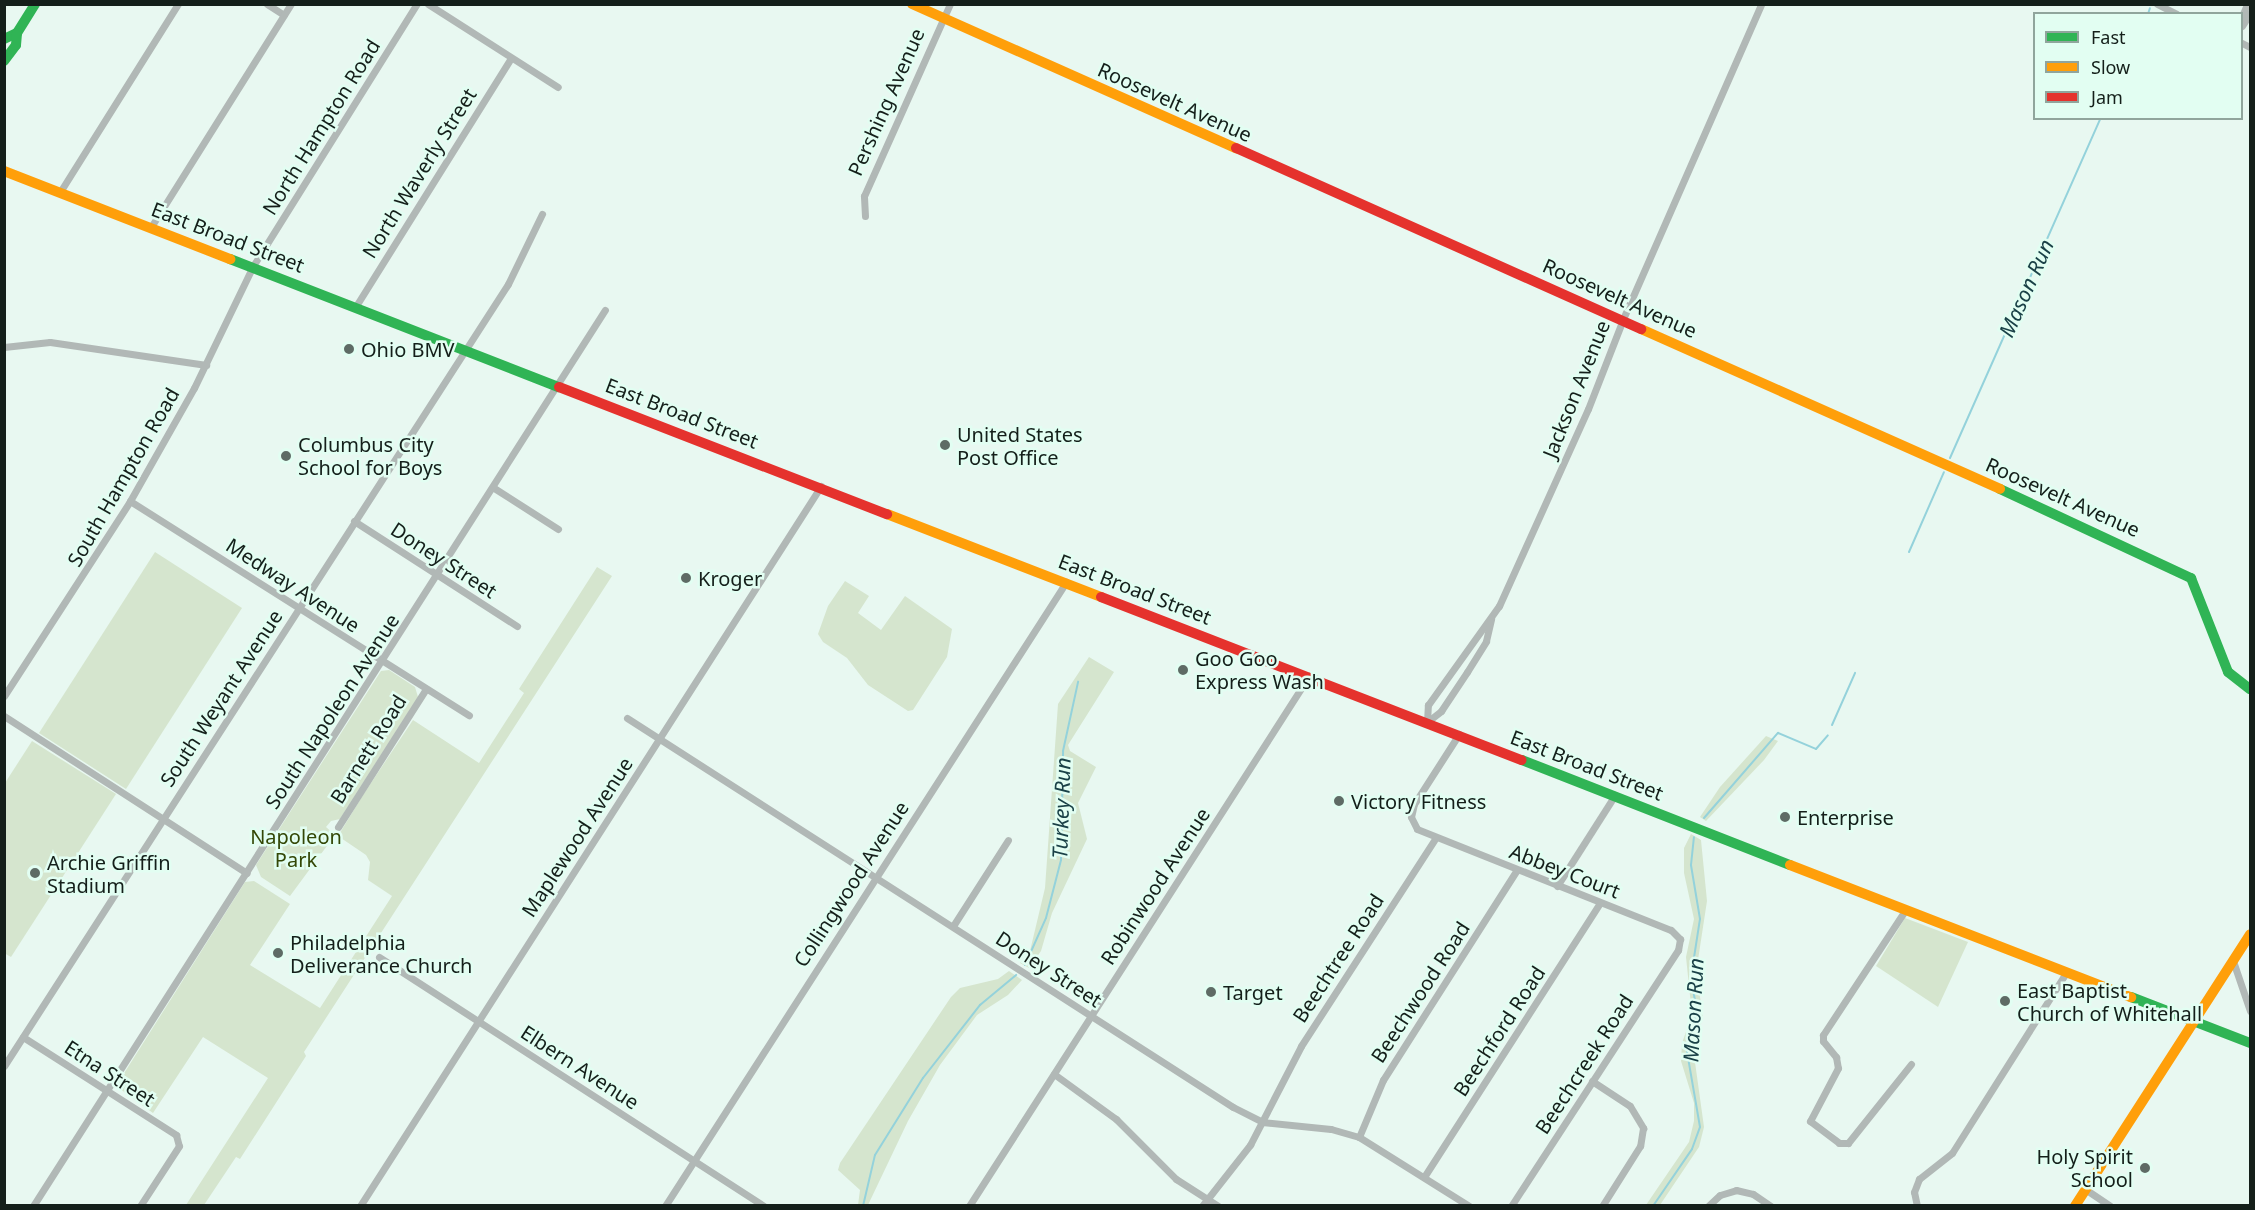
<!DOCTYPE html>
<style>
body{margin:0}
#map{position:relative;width:2255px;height:1210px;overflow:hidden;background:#e8f8f1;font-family:"Noto Sans",sans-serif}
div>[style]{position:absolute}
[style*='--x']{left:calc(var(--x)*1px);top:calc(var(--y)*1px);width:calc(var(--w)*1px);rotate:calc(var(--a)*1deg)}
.green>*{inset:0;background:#d5e5ce}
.stream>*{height:2px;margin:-1px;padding:0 1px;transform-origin:1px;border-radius:1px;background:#94d2db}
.street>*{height:7px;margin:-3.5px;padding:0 3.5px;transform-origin:3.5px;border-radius:3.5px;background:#b1b8b6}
.fast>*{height:10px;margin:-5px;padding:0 5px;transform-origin:5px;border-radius:5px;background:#30b455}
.slow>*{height:10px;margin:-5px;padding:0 5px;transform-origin:5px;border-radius:5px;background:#ff9f0a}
.jam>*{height:10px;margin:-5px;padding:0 5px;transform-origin:5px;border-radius:5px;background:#e5322d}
.dots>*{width:16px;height:16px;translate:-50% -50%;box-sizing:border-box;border:3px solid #e2fef2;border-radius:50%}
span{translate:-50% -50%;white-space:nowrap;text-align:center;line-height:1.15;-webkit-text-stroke:5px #e2fef2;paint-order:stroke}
.street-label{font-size:20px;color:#141f1a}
.poi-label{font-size:20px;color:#141f1a}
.left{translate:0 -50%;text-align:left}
.right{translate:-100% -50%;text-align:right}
.park-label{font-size:20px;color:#334706}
.water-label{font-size:21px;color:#1a4147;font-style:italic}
.frame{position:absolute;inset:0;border:6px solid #141f1a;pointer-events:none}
.legend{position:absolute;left:2033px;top:12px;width:210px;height:108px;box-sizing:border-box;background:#e2fef2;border:2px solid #90a59c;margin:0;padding:8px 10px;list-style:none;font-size:18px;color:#141f1a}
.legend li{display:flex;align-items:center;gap:12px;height:30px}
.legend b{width:30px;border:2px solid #90a59c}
</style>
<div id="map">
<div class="green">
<i style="clip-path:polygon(155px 552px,242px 608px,126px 789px,39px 733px)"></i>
<i style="clip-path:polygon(597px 567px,612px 576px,304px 1052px,306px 1056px,240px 1159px,236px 1157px,204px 1205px,186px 1205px,268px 1078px,203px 1037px,153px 1113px,116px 1086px,245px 882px,254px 881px,290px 904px,250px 965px,320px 1008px,392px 896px,368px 880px,370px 862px,366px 855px,338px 836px,363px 795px,413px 720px,479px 763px,524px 693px,519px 689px)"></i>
<i style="clip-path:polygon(845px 581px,869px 596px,858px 613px,881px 630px,905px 596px,952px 629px,947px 657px,913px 710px,908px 711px,868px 685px,847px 658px,823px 642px,818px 634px,828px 606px)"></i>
<i style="clip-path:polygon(1089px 657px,1114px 672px,1068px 745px,1070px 751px,1096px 767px,1078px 803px,1087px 839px,1052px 913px,1041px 951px,1029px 968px,1020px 963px,1030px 951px,1045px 888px,1058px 704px)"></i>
<i style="clip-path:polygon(389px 670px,415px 687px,418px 697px,340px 819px,331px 821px,326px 827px,335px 835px,290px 896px,261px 877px,256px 865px,381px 671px)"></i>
<i style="clip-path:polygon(1766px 736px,1778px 741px,1764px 760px,1706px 821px,1700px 817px,1720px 787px)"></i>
<i style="clip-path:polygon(32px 741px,116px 794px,11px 957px,4px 953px,5px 783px)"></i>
<i style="clip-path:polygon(1691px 834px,1701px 840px,1707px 901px,1696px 973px,1703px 1015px,1694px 1055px,1704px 1127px,1699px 1147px,1660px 1205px,1646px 1205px,1689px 1142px,1694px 1121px,1694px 1103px,1681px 1061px,1682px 1043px,1692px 1015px,1686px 957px,1694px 919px,1684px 873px,1684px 848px)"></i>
<i style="clip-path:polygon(1905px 918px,1968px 942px,1938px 1007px,1876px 966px)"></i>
<i style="clip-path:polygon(1009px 971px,1022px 980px,1008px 995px,977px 1015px,940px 1065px,908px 1121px,868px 1205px,858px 1205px,860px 1190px,838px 1170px,840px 1163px,951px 997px,960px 988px,998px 979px)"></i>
</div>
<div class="stream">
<i style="--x:2148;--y:14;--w:6;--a:-72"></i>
<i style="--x:1950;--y:458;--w:372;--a:-66.1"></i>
<i style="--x:1909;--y:552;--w:87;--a:-66.4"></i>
<i style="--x:1832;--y:725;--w:57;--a:-66.1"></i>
<i style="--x:1704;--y:818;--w:113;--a:-49"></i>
<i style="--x:1778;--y:733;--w:41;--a:22.8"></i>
<i style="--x:1816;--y:749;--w:18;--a:-49"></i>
<i style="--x:1025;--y:965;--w:51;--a:-65.9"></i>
<i style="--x:1046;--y:918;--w:60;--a:-75.5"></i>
<i style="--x:1061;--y:860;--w:109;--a:-88.9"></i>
<i style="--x:1063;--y:751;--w:71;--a:-77.7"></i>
<i style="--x:863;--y:1206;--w:52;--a:-76.8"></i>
<i style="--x:875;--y:1155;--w:91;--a:-58.1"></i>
<i style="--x:923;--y:1078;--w:93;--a:-52"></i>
<i style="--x:980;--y:1005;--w:47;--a:-39.8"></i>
<i style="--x:1653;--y:1206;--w:69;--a:-55.6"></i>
<i style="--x:1692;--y:1149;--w:23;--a:-70"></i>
<i style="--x:1700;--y:1127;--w:76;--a:-99.8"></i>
<i style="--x:1687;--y:1052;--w:41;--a:-76"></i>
<i style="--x:1697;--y:1012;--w:36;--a:-100"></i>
<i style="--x:1691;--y:977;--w:59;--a:-81.2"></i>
<i style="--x:1700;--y:919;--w:55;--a:-99.5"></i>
<i style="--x:1691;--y:865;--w:28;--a:-84"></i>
</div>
<div class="street">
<i style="--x:267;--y:4;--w:20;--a:33"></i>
<i style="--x:428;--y:4;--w:154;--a:32.6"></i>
<i style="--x:2157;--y:4;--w:22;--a:27"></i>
<i style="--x:2242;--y:16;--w:13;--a:-67"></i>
<i style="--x:2242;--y:26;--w:15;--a:-58"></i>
<i style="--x:2242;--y:43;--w:9;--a:27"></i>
<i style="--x:60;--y:192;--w:222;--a:-57.9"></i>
<i style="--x:865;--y:216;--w:20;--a:-93"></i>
<i style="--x:864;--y:196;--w:210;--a:-65.9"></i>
<i style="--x:151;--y:227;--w:263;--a:-57.9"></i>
<i style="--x:356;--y:306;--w:292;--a:-58"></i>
<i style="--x:4;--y:347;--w:46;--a:-6.2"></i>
<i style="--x:50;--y:342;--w:158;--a:8.4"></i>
<i style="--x:494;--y:488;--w:76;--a:32.6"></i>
<i style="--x:130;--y:501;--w:401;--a:32.3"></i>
<i style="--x:354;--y:521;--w:194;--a:32.8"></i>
<i style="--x:4;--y:696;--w:232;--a:-57.1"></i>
<i style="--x:130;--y:501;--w:130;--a:-60.5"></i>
<i style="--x:194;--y:388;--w:136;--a:-64.2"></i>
<i style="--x:253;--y:266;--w:309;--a:-58"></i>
<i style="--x:4;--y:716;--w:289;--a:32.9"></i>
<i style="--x:627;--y:718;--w:720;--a:32.7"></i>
<i style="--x:1233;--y:1107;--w:33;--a:27"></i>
<i style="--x:1262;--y:1122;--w:69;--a:5.8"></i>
<i style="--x:1331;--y:1129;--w:29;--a:16"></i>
<i style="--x:1359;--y:1137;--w:130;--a:32.1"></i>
<i style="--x:1427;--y:722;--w:17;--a:-87"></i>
<i style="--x:1428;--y:705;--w:122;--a:-54.4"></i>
<i style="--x:1499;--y:606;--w:216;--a:-65.7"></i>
<i style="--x:1588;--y:409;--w:97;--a:-68.7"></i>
<i style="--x:1623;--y:319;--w:344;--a:-66.3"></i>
<i style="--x:1427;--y:722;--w:18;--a:-38"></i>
<i style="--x:1441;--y:711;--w:47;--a:-56.3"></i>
<i style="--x:1467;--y:672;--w:36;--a:-58"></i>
<i style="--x:1486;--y:641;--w:23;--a:-77"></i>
<i style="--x:1459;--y:734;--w:83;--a:122.7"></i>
<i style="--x:1414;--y:804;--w:13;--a:103"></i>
<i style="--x:1411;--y:817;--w:13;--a:63"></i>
<i style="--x:1417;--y:829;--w:273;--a:21.7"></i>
<i style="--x:1671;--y:930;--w:13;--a:45"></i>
<i style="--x:1680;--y:939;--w:11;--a:100"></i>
<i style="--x:1678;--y:950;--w:306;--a:123.1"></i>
<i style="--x:338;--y:827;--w:164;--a:-57.5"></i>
<i style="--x:1557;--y:886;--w:108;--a:-57.5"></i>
<i style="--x:1906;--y:909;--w:151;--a:123.4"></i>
<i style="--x:1823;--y:1035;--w:6;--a:90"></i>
<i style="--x:1823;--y:1041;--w:21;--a:51"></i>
<i style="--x:1836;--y:1057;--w:11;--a:80"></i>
<i style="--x:1838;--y:1068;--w:60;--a:117.8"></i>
<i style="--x:1810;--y:1121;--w:36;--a:37"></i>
<i style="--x:1839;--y:1143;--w:9;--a:0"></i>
<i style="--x:1848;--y:1143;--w:101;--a:-51.4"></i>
<i style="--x:953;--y:926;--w:102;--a:-57.4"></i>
<i style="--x:379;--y:957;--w:459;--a:32.9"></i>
<i style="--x:2233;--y:961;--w:53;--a:71.2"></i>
<i style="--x:23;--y:1037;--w:182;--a:32.6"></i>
<i style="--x:176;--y:1135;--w:11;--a:75"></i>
<i style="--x:179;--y:1146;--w:72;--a:123"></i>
<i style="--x:4;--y:1066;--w:930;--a:-57.2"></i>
<i style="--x:508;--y:284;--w:78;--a:-64.1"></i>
<i style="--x:1054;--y:1074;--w:77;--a:36"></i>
<i style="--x:1116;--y:1119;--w:85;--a:45"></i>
<i style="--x:1176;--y:1179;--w:50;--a:32.7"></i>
<i style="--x:1592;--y:1081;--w:45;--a:33.3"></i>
<i style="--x:1630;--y:1106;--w:26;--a:59"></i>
<i style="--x:1643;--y:1128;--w:18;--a:99"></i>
<i style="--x:1640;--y:1146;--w:71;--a:122.3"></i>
<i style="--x:1359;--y:1137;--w:62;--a:-67.2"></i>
<i style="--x:1383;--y:1080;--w:249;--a:-57.5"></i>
<i style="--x:1424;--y:1177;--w:326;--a:-57.3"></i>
<i style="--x:2085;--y:1189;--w:30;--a:34"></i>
<i style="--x:33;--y:1206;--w:1063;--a:-57.45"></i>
<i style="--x:360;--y:1206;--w:855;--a:-57.37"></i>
<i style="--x:665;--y:1206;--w:742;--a:-57.27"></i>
<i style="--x:969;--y:1206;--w:630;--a:-57.32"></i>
<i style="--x:1202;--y:1206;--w:78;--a:-51.8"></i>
<i style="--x:1250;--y:1145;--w:111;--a:-62.7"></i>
<i style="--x:1301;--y:1046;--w:247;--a:-57.1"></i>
<i style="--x:1708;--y:1206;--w:16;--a:-43"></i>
<i style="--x:1720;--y:1195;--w:17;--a:-17"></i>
<i style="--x:1736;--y:1190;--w:17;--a:13"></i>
<i style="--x:1753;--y:1194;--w:22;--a:34"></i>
<i style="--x:1917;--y:1206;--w:14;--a:-102"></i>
<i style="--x:1914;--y:1192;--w:14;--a:-69"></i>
<i style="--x:1919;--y:1179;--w:42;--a:-38.2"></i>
<i style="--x:1952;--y:1153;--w:215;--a:-57.7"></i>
</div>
<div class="fast">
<i style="--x:4;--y:39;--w:14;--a:-25"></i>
<i style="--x:17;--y:33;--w:34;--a:-58"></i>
<i style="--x:4;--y:61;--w:20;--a:-53"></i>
<i style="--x:16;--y:45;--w:12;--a:-85"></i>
<i style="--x:230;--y:259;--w:353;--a:21.3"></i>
<i style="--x:2000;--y:489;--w:211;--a:25"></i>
<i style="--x:2191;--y:578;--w:101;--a:68.5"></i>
<i style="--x:2228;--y:672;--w:28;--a:38"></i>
<i style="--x:1522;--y:760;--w:288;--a:21.4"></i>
<i style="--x:2131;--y:997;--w:128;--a:21.1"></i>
</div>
<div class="slow">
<i style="--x:912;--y:4;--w:355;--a:24"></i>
<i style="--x:4;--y:171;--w:243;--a:21.3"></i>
<i style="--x:1641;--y:329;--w:393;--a:24"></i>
<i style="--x:887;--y:514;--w:230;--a:21.2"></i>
<i style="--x:1790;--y:865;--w:366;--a:21.2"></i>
<i style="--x:2075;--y:1206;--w:323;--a:-57.2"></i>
</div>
<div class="jam">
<i style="--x:1236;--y:148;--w:444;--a:24.1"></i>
<i style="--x:559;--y:387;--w:352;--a:21.2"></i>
<i style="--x:1101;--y:597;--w:451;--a:21.2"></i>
</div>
<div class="dots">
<i style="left:349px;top:349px;background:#5e6b65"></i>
<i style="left:945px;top:445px;background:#5e6b65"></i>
<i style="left:286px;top:456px;background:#5e6b65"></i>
<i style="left:686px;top:578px;background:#5e6b65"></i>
<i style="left:1183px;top:670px;background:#5e6b65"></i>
<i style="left:1339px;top:801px;background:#5e6b65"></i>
<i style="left:1785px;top:817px;background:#5e6b65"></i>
<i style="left:35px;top:873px;background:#5e6b65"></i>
<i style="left:278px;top:953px;background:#5e6b65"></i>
<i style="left:1211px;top:992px;background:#5e6b65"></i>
<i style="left:2005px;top:1001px;background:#5e6b65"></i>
<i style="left:2145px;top:1168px;background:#5e6b65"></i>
</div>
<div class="street-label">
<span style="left:886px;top:102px;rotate:-66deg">Pershing Avenue</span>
<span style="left:1175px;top:102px;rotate:24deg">Roosevelt Avenue</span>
<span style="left:321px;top:127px;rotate:-58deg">North Hampton Road</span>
<span style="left:419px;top:173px;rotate:-58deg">North Waverly Street</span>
<span style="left:228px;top:237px;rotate:21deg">East Broad Street</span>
<span style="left:1620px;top:298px;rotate:24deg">Roosevelt Avenue</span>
<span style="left:1576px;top:389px;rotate:-68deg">Jackson Avenue</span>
<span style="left:682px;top:413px;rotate:21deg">East Broad Street</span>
<span style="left:123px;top:477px;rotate:-60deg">South Hampton Road</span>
<span style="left:2063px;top:497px;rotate:24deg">Roosevelt Avenue</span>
<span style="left:444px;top:560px;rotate:33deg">Doney Street</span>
<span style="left:293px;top:585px;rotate:33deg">Medway Avenue</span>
<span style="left:1135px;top:589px;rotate:21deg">East Broad Street</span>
<span style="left:221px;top:698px;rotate:-57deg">South Weyant Avenue</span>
<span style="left:332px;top:711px;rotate:-57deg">South Napoleon Avenue</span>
<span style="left:368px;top:749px;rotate:-58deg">Barnett Road</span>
<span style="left:1587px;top:765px;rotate:21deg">East Broad Street</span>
<span style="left:577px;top:837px;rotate:-57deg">Maplewood Avenue</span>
<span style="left:1565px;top:871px;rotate:21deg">Abbey Court</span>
<span style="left:851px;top:884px;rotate:-57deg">Collingwood Avenue</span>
<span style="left:1155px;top:886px;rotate:-57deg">Robinwood Avenue</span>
<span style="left:1338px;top:958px;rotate:-57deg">Beechtree Road</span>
<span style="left:1049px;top:969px;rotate:33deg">Doney Street</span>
<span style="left:1420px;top:992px;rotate:-57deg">Beechwood Road</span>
<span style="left:1499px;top:1031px;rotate:-57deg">Beechford Road</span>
<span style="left:1584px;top:1064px;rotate:-57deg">Beechcreek Road</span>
<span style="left:580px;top:1067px;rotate:33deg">Elbern Avenue</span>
<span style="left:110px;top:1073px;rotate:33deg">Etna Street</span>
</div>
<div class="poi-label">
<span class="left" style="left:361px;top:349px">Ohio BMV</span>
<span class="left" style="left:957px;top:446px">United States<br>Post Office</span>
<span class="left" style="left:298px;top:456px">Columbus City<br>School for Boys</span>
<span class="left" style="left:698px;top:578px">Kroger</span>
<span class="left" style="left:1195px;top:670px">Goo Goo<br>Express Wash</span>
<span class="left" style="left:1351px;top:801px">Victory Fitness</span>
<span class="left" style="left:1797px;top:817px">Enterprise</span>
<span class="left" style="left:47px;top:874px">Archie Griffin<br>Stadium</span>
<span class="left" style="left:290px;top:954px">Philadelphia<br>Deliverance Church</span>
<span class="left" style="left:2017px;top:1002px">East Baptist<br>Church of Whitehall</span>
<span class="left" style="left:1223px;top:992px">Target</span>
<span class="right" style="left:2133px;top:1168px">Holy Spirit<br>School</span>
</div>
<div class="park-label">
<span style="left:296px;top:848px">Napoleon<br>Park</span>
</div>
<div class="water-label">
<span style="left:2026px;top:288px;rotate:-66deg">Mason Run</span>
<span style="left:1061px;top:808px;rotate:-88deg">Turkey Run</span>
<span style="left:1693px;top:1010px;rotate:-87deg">Mason Run</span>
</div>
<div class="frame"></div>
<ul class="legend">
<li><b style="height:8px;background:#30b455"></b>Fast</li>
<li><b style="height:8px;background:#ff9f0a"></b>Slow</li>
<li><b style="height:8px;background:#e5322d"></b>Jam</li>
</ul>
</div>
